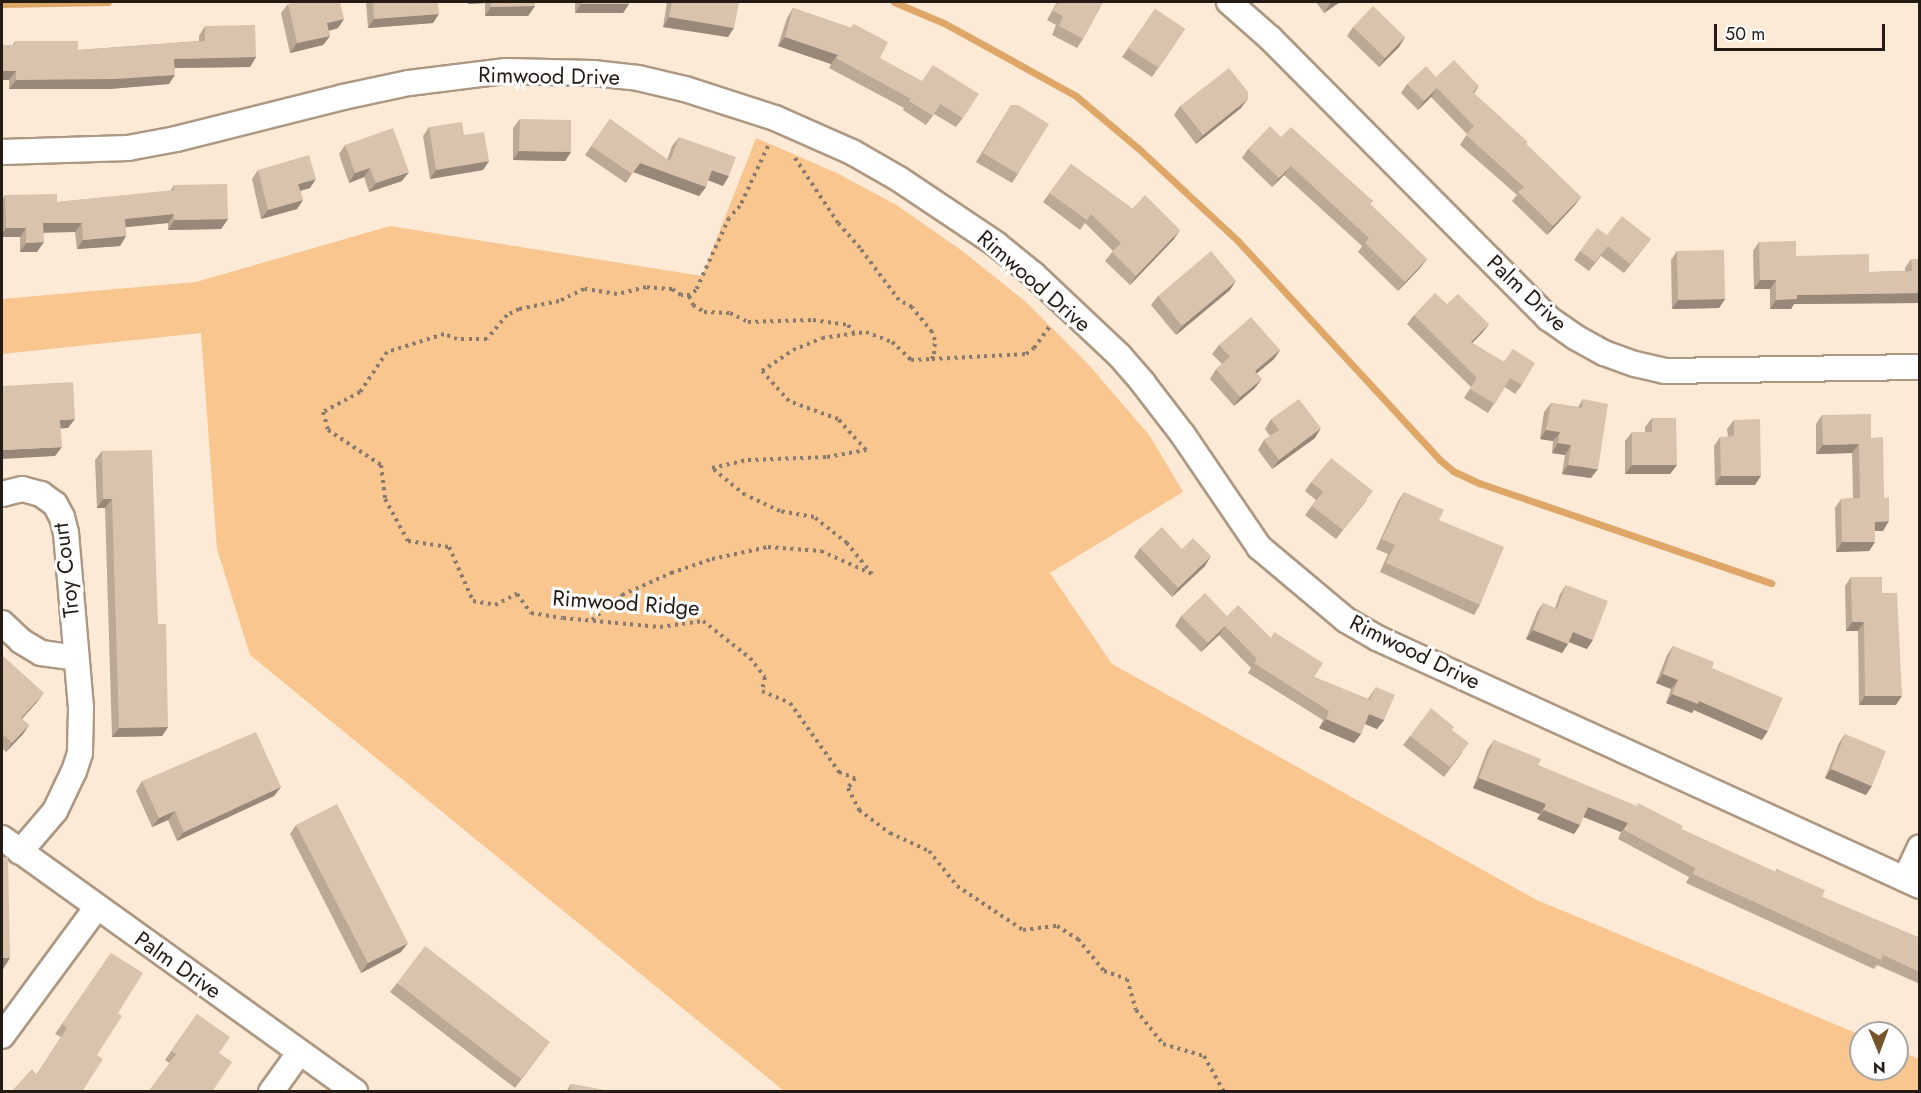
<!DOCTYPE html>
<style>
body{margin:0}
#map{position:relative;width:1921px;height:1093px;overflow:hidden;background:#fcead7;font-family:Jost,sans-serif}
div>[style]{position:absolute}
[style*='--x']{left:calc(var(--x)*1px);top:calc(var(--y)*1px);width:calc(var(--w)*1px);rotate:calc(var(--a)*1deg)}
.green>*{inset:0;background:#f8c68e}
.stream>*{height:7px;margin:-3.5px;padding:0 3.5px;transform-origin:3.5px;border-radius:3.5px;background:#dfa767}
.path>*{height:4px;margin-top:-2px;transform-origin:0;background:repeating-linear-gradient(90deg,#887b6e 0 3px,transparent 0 7.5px)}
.roads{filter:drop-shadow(2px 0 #ad9883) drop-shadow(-2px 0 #ad9883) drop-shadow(0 2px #ad9883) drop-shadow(0 -2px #ad9883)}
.street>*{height:24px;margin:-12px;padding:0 12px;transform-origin:12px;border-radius:12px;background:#fff}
.wall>*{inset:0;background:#bba895}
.shaded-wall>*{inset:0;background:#988879}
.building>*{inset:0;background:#d9c3ad}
span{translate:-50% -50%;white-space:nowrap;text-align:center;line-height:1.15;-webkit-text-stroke:6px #fff;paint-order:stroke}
.street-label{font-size:22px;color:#241c14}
.frame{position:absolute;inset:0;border:3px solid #241c14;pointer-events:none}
.north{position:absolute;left:1849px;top:1021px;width:60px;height:60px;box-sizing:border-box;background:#fff;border:2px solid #a7a4a1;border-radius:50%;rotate:179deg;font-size:16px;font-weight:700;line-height:24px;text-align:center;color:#241c14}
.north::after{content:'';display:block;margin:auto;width:21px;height:27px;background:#75532b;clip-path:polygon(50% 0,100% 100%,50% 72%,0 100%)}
.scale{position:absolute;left:1714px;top:24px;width:171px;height:27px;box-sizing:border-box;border:3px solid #241c14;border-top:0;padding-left:8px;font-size:18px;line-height:21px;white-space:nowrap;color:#241c14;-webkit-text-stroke:4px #fff;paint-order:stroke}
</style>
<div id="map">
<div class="green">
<i style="clip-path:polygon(756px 138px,839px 174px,898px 206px,961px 250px,1026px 302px,1088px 364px,1150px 436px,1183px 492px,1050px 573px,1112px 664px,1537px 900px,1861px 1035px,1861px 1069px,1897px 1069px,1897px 1050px,1919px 1059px,1919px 1091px,784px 1091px,250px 655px,217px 549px,201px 333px,2px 354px,2px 299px,196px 282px,390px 226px,702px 276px)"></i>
</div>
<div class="stream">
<i style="--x:894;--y:2;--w:54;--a:22.8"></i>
<i style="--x:944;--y:23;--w:151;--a:28.9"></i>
<i style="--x:1076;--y:96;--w:81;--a:40"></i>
<i style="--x:1138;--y:148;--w:137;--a:42.9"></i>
<i style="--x:1238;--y:241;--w:298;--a:47.3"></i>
<i style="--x:1440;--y:460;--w:17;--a:40"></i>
<i style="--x:1453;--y:471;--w:29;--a:25"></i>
<i style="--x:1479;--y:483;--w:309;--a:18.9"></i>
<i style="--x:2;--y:4;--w:106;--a:-1.1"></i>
</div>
<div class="path">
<i style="--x:768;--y:146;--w:66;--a:115"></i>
<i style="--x:740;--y:206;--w:16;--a:133"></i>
<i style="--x:729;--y:218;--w:79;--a:114.6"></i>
<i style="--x:696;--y:290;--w:8;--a:140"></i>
<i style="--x:690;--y:295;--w:9;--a:180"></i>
<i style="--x:681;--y:295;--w:11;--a:-146"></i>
<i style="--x:672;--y:289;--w:26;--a:-176"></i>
<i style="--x:646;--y:287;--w:30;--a:166"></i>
<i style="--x:617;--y:294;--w:33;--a:-171"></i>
<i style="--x:584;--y:289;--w:28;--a:154"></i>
<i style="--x:559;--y:301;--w:41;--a:168.7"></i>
<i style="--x:519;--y:309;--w:13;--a:153"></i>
<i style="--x:507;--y:315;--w:31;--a:130"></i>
<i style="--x:487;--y:339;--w:30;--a:180"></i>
<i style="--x:457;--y:339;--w:14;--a:-159"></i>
<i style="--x:444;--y:334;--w:60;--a:162.5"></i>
<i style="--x:387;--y:352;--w:48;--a:124"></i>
<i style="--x:360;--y:392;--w:42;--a:151.6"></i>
<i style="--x:323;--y:412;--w:19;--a:74"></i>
<i style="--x:328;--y:430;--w:64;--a:33.4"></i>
<i style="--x:381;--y:465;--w:34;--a:83"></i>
<i style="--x:385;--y:499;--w:48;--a:61.3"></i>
<i style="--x:408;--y:541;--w:41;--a:8.3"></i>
<i style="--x:449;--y:547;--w:59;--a:66"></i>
<i style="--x:473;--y:601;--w:22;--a:10"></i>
<i style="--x:495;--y:605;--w:25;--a:-27"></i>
<i style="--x:517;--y:594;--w:24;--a:54"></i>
<i style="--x:531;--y:613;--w:32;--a:9"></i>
<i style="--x:563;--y:618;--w:97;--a:5.3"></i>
<i style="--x:660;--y:627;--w:43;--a:-7.9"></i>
<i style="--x:703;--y:621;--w:60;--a:38.2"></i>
<i style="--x:750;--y:658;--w:24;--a:52"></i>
<i style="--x:765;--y:677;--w:14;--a:102"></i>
<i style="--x:762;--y:691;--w:30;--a:23"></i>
<i style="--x:790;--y:703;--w:85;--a:54.6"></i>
<i style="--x:839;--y:772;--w:17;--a:21"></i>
<i style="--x:855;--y:778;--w:12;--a:125"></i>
<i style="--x:848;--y:788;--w:25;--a:63"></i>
<i style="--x:859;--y:810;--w:39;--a:37"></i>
<i style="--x:890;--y:833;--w:43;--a:24.8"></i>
<i style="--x:929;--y:851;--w:45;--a:51.3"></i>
<i style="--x:957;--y:886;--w:79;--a:33.7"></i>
<i style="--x:1023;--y:930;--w:34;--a:-7"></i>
<i style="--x:1057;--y:926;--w:25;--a:32"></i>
<i style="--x:1078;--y:939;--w:41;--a:50.9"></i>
<i style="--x:1104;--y:971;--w:24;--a:19"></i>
<i style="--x:1127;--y:979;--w:32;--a:74"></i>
<i style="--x:1136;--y:1010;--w:43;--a:51.5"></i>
<i style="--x:1163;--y:1044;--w:43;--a:16.3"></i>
<i style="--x:1204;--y:1056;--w:41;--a:60.9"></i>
<i style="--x:689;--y:296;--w:10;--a:66"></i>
<i style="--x:693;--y:305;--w:13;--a:32"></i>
<i style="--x:704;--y:312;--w:26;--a:2"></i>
<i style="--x:730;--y:313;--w:20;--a:27"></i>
<i style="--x:748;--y:322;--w:65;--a:-1.8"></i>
<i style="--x:813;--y:320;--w:35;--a:8"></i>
<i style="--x:848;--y:325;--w:9;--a:54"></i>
<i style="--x:932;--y:359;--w:94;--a:-3"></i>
<i style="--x:1026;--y:354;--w:10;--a:-37"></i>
<i style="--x:1034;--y:348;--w:29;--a:-54"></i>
<i style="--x:592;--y:620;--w:39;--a:-40"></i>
<i style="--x:622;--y:595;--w:54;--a:-24.2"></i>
<i style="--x:671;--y:573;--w:43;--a:-18.9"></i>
<i style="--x:712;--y:559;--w:57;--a:-12.1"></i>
<i style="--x:768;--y:547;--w:53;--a:4.3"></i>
<i style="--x:821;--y:551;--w:56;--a:24.3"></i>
<i style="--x:872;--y:574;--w:40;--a:-129"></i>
<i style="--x:847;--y:543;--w:42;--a:-141.8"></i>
<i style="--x:814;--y:517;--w:35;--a:-170"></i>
<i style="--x:780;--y:511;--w:38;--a:-155"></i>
<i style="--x:745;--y:495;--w:43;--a:-140.7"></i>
<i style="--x:712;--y:468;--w:37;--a:-13"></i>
<i style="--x:748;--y:460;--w:79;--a:-2.2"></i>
<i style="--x:827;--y:457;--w:40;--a:-10"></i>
<i style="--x:866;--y:450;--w:42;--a:-132.1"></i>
<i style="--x:838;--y:419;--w:52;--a:-159.8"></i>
<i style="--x:789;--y:401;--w:40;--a:-132"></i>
<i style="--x:762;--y:371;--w:37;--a:-34"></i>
<i style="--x:793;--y:350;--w:31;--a:-22"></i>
<i style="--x:822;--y:338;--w:44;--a:-7.8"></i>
<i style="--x:866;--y:332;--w:28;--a:21"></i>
<i style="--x:892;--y:342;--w:26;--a:43"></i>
<i style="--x:911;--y:360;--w:21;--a:-3"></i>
<i style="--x:932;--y:359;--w:5;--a:-68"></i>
<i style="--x:934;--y:354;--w:14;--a:-86"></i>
<i style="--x:935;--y:340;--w:9;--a:-111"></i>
<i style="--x:932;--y:332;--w:32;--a:-129"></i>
<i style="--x:912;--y:307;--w:15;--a:-152"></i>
<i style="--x:899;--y:300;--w:65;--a:-126.9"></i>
<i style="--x:860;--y:248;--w:33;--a:-131"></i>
<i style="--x:838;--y:223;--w:78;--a:-123.5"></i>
</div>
<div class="roads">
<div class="street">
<i style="--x:1229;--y:2;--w:55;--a:41.3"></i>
<i style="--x:1270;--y:38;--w:395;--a:45.2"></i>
<i style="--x:1548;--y:318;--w:33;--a:35"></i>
<i style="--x:1575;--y:337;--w:33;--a:29"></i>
<i style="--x:1604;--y:353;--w:33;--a:20"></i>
<i style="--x:1635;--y:364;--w:31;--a:13"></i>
<i style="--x:1665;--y:371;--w:255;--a:-0.9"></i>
<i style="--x:2;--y:152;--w:126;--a:-1.8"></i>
<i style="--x:128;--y:148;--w:49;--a:-10.6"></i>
<i style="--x:176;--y:139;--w:172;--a:-14.1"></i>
<i style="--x:343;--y:97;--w:67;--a:-12"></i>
<i style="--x:409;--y:83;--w:98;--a:-7.1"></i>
<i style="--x:506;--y:71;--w:87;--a:1.3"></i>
<i style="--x:593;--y:73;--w:45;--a:6.3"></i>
<i style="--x:638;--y:78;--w:48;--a:13.2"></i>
<i style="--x:685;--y:89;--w:95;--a:17.9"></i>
<i style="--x:775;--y:118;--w:84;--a:23.8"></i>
<i style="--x:852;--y:152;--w:54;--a:29.9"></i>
<i style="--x:899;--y:179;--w:117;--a:33.8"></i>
<i style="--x:996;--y:244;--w:48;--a:39"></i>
<i style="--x:1033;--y:274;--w:118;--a:43.3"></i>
<i style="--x:1119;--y:355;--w:37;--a:49"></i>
<i style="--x:1143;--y:383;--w:66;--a:52.4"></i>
<i style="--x:1183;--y:435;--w:135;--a:55.8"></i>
<i style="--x:1259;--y:547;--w:114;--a:40"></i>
<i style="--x:1346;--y:620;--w:36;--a:30"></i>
<i style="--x:1377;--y:638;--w:597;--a:24.55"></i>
<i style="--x:2;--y:494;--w:21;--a:-14"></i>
<i style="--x:22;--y:489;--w:20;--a:15"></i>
<i style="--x:41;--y:494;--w:17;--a:36"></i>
<i style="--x:55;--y:504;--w:15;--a:62"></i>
<i style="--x:62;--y:517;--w:16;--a:76"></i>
<i style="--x:66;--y:533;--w:176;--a:85.1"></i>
<i style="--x:81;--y:708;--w:45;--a:91.3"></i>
<i style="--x:80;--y:753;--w:19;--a:108"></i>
<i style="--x:74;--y:771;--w:44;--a:115.4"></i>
<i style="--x:55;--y:811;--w:54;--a:130.5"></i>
<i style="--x:2;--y:623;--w:26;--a:43"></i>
<i style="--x:21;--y:641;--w:23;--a:31"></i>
<i style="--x:41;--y:653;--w:34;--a:8"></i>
<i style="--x:2;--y:838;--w:435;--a:35.7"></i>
<i style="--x:1905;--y:879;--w:35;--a:-65"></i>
<i style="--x:2;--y:1036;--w:160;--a:-53.6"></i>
<i style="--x:271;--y:1092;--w:49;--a:-54.1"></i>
</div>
</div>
<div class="wall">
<i style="clip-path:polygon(366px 2px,438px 2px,433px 23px,368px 28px)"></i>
<i style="clip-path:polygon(468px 2px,534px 2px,535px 6px,528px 16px,485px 16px,485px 3px,468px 4px)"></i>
<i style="clip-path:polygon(575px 2px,629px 2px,629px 4px,623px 13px,575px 13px)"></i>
<i style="clip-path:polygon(667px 2px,739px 2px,728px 37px,663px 27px)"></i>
<i style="clip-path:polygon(1057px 2px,1103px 2px,1083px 39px,1077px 48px,1052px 35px,1056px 25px,1047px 20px)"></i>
<i style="clip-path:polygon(1316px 2px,1340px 2px,1324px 13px)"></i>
<i style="clip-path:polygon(288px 4px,344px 19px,338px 28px,329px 31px,330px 36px,323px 45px,290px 53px,281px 13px)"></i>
<i style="clip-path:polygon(793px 8px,851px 28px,854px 24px,880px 58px,963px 118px,956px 127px,934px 114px,926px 125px,903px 110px,904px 108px,829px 68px,831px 64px,778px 46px,787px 18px)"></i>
<i style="clip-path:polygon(1155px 9px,1185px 29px,1152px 77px,1122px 57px)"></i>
<i style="clip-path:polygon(205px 26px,256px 57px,250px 67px,175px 68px,169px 84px,109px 89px,9px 89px,9px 80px,2px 80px,2px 45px,13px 45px,15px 41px,78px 50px,199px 41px,199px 36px)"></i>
<i style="clip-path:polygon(1353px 27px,1405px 37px,1399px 47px,1379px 67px,1347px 36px)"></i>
<i style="clip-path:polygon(1436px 77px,1479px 86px,1474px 94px,1581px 197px,1574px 206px,1547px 235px,1512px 201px,1517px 195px,1460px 145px,1467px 134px,1431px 97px,1418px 110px,1401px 93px,1407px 84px)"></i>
<i style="clip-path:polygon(1011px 105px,1018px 174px,1012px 183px,976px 162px)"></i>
<i style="clip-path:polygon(1180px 106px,1241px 108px,1196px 144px,1174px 115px)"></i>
<i style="clip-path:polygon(520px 119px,571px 152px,565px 161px,513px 160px,513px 128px)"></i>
<i style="clip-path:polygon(610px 119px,667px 160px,672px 146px,679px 137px,723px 186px,708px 180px,706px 187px,699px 196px,633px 172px,626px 183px,585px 155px)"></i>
<i style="clip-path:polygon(429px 127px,464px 135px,489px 161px,483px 170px,430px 179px,423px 136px)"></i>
<i style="clip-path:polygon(1281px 137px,1373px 201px,1370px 204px,1427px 259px,1420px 268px,1398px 291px,1358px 252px,1362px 246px,1284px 175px,1272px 187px,1242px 158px,1248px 149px)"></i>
<i style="clip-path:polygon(345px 145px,402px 181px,369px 192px,364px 177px,349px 183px,339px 154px)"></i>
<i style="clip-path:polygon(1071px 164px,1174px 239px,1130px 285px,1105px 261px,1113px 251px,1085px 223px,1080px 230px,1043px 202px)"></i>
<i style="clip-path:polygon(258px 170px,310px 188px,300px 191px,303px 200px,297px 209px,261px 219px,252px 179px)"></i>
<i style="clip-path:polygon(174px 185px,228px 219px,221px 229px,168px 230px,168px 223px,125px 227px,126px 236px,120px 246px,77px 249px,75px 232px,44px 232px,37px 252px,20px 252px,20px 237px,2px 237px,2px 200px,5px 195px,57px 202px,170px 191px)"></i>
<i style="clip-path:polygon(1651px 239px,1624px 273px,1601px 256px,1589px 271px,1574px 260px,1580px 251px)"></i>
<i style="clip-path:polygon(1759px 242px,1796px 256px,1869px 272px,1905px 271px,1905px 268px,1911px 259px,1920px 259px,1920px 303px,1794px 304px,1791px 309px,1770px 309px,1770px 289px,1754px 289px,1753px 251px)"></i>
<i style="clip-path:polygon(1677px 251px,1725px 299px,1719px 308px,1672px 309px,1671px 260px)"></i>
<i style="clip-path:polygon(1230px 290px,1176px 335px,1151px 305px,1158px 296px)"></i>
<i style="clip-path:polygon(1447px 304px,1489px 324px,1482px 333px,1472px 343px,1504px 362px,1513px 349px,1522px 385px,1515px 394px,1505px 387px,1488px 413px,1464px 398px,1471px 387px,1407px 324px,1414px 315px)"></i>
<i style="clip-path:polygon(1219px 345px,1280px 350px,1274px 359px,1257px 373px,1255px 388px,1234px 406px,1210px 379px,1216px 369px,1222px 364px,1212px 354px)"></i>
<i style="clip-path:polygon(1583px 399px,1591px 478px,1562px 474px,1565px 455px,1552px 453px,1553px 441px,1540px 439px,1544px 412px,1551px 403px,1578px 407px)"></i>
<i style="clip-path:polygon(1822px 415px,1871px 438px,1883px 531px,1875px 531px,1875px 542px,1869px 551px,1836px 552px,1835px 508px,1841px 499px,1853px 498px,1852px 453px,1816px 454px,1816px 424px)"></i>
<i style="clip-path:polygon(1652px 418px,1677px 465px,1670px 474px,1625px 474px,1625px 441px,1632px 432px,1645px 432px,1645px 427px)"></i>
<i style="clip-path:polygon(1271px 419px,1315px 438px,1272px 469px,1258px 450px,1264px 440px,1270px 436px,1265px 429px)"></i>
<i style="clip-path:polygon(1734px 420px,1755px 485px,1715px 485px,1714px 446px,1720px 437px,1728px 437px,1727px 429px)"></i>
<i style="clip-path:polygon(102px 451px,168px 727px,162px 736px,112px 737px,105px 508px,97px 508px,95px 460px)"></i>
<i style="clip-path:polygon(1311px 482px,1367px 500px,1336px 539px,1305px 515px,1316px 500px,1305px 491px)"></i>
<i style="clip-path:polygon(1404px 492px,1439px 520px,1480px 605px,1474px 615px,1380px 572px,1388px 554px,1376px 549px,1398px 501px)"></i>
<i style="clip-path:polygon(1140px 548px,1182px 549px,1205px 566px,1172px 597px,1134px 557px)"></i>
<i style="clip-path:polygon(1851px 577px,1882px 593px,1896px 705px,1859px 705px,1858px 631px,1846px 631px,1845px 586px)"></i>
<i style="clip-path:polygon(1566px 585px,1587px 649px,1569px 642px,1562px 653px,1526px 639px,1537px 612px,1543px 603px,1555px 608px,1560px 594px)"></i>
<i style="clip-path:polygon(1181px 616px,1227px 616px,1270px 638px,1314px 677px,1368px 699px,1376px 687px,1384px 720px,1377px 729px,1365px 724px,1361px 734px,1354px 743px,1319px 728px,1323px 720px,1248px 673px,1251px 668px,1219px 635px,1201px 652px,1175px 626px)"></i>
<i style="clip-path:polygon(1673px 646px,1712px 668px,1762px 740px,1694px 710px,1692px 713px,1666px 703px,1671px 689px,1656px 683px,1667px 655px)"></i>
<i style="clip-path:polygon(2px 655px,37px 702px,22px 719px,29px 725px,23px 734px,6px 752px,2px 748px)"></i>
<i style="clip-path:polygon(1452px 730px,1462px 753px,1444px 777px,1403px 745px,1410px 736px)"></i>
<i style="clip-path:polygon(1845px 734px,1866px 795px,1825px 778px,1839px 743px)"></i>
<i style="clip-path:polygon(1494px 740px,1538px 765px,1681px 829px,1775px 872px,1777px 869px,1822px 897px,1920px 938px,1920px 984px,1877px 965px,1874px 969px,1686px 883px,1689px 877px,1618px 839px,1621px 832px,1583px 817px,1580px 825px,1574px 834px,1537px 819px,1540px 814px,1473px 788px,1487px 750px)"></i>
<i style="clip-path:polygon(142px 781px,281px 787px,274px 796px,177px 841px,168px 820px,152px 827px,136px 791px)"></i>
<i style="clip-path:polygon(296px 825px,401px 952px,361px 973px,290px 834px)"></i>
<i style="clip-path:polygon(111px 953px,118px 1013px,97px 1055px,11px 1092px,37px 1074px,61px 1037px,55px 1034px)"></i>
<i style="clip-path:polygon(397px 983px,543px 1051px,515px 1088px,390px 992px)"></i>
<i style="clip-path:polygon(197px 1014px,219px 1053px,169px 1063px,165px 1060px)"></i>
<i style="clip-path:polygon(571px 1084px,614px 1092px,566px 1092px)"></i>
</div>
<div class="shaded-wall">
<i style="clip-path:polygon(470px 2px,486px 2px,485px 3px,468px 4px)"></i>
<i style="clip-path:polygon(1333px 2px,1340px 2px,1324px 13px,1330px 4px)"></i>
<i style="clip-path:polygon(581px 4px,629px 4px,623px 13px,575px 13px)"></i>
<i style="clip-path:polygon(535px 6px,528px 16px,485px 16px,491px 7px)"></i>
<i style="clip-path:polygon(439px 14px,433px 23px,368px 28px,374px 19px)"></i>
<i style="clip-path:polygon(669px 17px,734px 28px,728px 37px,663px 27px)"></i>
<i style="clip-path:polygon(344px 19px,338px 28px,320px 33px,327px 23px)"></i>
<i style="clip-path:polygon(330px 36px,323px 45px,290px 53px,297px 43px)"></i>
<i style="clip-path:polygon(785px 37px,838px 55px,831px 64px,778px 46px)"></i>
<i style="clip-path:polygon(1405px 37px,1399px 47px,1379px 67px,1385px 58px)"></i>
<i style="clip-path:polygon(256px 57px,250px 67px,168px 68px,174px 59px)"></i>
<i style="clip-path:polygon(2px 71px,16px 71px,9px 80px,2px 80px)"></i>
<i style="clip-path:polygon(175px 75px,169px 84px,109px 89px,9px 89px,16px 80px)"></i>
<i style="clip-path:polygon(1437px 88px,1431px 97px,1418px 110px,1424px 101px)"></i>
<i style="clip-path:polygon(1248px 99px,1241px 108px,1196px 144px,1203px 135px)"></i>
<i style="clip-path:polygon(519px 151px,571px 152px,565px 161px,513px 160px)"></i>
<i style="clip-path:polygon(489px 161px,483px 170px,430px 179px,436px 170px)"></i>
<i style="clip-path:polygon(640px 163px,706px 187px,699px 196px,633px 172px)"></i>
<i style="clip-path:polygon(1291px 166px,1284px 175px,1272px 187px,1279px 178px)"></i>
<i style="clip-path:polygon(370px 168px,364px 177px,349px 183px,355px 173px)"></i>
<i style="clip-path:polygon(712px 170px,729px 176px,723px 186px,705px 179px)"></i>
<i style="clip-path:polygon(409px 172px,402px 181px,369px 192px,376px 183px)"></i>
<i style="clip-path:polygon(316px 179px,310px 188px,292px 193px,298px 184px)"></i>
<i style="clip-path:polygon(1581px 197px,1574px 206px,1547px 235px,1553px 226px)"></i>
<i style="clip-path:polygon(303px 200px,297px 209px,261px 219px,268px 210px)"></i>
<i style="clip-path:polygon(174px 214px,168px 223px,118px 228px,125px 219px)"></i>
<i style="clip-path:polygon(228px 219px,221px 229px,168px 230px,174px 220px)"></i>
<i style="clip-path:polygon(43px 223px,82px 223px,75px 232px,37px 233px)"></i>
<i style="clip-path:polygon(6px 228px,26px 228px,20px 237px,2px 237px,2px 234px)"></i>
<i style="clip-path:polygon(1180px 230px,1174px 239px,1130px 285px,1136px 276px)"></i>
<i style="clip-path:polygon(126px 236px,120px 246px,77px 249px,83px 240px)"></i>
<i style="clip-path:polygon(44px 242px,37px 252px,20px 252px,26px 243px)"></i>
<i style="clip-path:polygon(1427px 259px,1420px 268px,1398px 291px,1405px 282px)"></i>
<i style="clip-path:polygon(1760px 280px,1776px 280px,1770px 289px,1754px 289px)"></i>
<i style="clip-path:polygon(1236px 281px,1230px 290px,1176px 335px,1182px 326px)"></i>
<i style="clip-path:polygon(1920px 293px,1920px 303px,1794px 304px,1791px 309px,1770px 309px,1776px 300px,1797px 295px)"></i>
<i style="clip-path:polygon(1725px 299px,1719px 308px,1672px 309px,1678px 300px)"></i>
<i style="clip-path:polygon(1489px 324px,1482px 333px,1464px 351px,1471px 342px)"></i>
<i style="clip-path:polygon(1280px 350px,1274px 359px,1249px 380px,1255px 371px)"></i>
<i style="clip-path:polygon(1262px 379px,1255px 388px,1234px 406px,1240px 397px)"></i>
<i style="clip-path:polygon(75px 419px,68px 428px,54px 429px,60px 420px)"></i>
<i style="clip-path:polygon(1321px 428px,1315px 438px,1272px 469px,1279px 460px)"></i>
<i style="clip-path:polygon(1546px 430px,1560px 432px,1553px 441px,1540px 439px)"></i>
<i style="clip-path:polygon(1558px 443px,1571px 445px,1565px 455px,1552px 453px)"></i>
<i style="clip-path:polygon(1859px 444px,1852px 453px,1816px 454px,1823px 445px)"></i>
<i style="clip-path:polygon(62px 447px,55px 456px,2px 459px,2px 450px)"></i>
<i style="clip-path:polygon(1568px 465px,1598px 469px,1591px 478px,1562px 474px)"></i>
<i style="clip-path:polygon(1632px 465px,1677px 465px,1670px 474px,1625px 474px)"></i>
<i style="clip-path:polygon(1721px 476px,1761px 476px,1755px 485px,1715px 485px)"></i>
<i style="clip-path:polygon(103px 499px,112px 499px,105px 508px,97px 508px)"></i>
<i style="clip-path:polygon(1889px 521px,1883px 531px,1869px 531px,1875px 522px)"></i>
<i style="clip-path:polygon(1842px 542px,1875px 542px,1869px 551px,1836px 552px)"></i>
<i style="clip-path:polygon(1211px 556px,1205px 566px,1172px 597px,1178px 588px)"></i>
<i style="clip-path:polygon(1852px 622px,1864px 622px,1858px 631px,1846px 631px)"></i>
<i style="clip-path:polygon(1225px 626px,1219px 635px,1201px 652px,1208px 643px)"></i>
<i style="clip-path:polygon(1533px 630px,1568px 644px,1562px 653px,1526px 639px)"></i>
<i style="clip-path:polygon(1573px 632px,1593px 640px,1587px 649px,1566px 641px)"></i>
<i style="clip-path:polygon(1663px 674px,1678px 680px,1671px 689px,1656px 683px)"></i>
<i style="clip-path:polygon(44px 693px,37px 702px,14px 727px,21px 718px)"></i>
<i style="clip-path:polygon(1672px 694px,1699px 701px,1768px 731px,1762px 740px,1694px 710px,1692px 713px,1666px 703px)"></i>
<i style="clip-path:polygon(1865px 696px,1902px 696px,1896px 705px,1859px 705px)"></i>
<i style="clip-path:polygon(1369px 714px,1384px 720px,1377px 729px,1363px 723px)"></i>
<i style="clip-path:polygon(1326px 719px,1361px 734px,1354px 743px,1319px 728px)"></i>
<i style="clip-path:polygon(29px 725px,23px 734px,6px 752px,12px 743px)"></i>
<i style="clip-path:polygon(168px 727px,162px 736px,112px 737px,119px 728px)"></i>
<i style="clip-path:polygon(1831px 769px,1872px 786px,1866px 795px,1825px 778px)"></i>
<i style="clip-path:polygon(1479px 778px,1546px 804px,1540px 814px,1473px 788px)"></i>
<i style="clip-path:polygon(281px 787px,274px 796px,177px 841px,184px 832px)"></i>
<i style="clip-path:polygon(1588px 807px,1628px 823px,1621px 832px,1581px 816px)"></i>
<i style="clip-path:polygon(1544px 810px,1580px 825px,1574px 834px,1537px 819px)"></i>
<i style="clip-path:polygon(175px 811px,168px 820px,152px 827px,159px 818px)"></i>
<i style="clip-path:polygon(408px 943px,401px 952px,361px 973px,368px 963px)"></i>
<i style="clip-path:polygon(2px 958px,10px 958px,2px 971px)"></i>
</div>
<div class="building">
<i style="clip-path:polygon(296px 2px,340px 2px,344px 19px,327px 23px,330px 36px,297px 43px,288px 4px)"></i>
<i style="clip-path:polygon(373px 2px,438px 2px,439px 14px,374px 19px)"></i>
<i style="clip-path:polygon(491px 2px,534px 2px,535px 6px,491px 7px)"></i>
<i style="clip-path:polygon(581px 2px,629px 2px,629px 4px,581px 4px)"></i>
<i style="clip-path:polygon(672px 2px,739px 2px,734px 28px,669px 17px)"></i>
<i style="clip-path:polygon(1058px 2px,1103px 2px,1083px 39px,1059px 26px,1063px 16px,1053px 11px)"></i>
<i style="clip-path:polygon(1373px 6px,1405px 37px,1385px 58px,1353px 27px)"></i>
<i style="clip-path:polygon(793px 8px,852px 28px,854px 24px,888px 42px,880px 58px,922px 81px,933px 65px,979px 94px,963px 118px,940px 104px,933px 116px,909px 101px,911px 99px,836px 58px,838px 55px,785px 37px)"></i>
<i style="clip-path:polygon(1155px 9px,1185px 29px,1159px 68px,1128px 48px)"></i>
<i style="clip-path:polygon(255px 25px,256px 57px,174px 59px,175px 75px,115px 79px,16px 80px,16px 71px,2px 71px,2px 45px,15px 45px,15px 41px,78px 41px,78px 50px,205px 41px,205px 26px)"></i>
<i style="clip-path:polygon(1454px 60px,1479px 86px,1473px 92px,1528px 142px,1526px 144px,1581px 197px,1553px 226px,1518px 192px,1524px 187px,1466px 135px,1474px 126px,1437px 88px,1424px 101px,1407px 84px,1426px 66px,1436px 77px)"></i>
<i style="clip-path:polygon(1229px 68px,1248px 92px,1248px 99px,1203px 135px,1180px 106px)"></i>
<i style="clip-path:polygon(1011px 105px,1018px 105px,1049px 124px,1018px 174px,983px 153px)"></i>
<i style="clip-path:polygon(520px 119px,571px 120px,571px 152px,519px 151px)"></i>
<i style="clip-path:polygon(610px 119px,670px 161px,679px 137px,736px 157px,729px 176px,712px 170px,706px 187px,640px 163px,632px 174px,591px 146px)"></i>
<i style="clip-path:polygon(462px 122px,464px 135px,484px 132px,489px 161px,436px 170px,429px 127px)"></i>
<i style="clip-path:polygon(1270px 126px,1281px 137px,1291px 127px,1373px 201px,1370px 204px,1427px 259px,1405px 282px,1365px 243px,1369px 238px,1291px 166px,1279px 178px,1248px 149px)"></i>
<i style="clip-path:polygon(393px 128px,409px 172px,376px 183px,370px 168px,355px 173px,345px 145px)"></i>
<i style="clip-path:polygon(309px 155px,316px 179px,298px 184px,303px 200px,268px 210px,258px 170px)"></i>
<i style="clip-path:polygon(1071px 164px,1132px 209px,1145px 195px,1180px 230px,1136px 276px,1112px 252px,1121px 243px,1091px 214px,1087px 220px,1049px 193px)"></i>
<i style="clip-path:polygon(227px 184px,228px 219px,174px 220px,174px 214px,125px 219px,126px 236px,83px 240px,82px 223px,43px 223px,44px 242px,26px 243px,26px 228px,6px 228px,5px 195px,57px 194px,57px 202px,174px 190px,174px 185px)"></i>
<i style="clip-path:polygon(1622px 216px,1651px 239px,1630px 264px,1608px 246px,1595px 262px,1580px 251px,1597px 228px,1607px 235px)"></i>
<i style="clip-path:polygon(1796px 241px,1796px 256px,1869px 254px,1869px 272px,1912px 271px,1911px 259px,1920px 259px,1920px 293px,1797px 295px,1797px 299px,1776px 300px,1776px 280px,1760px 280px,1759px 242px)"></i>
<i style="clip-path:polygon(1724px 250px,1725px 299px,1678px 300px,1677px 251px)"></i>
<i style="clip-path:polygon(1211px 251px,1236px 281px,1182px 326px,1158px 296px)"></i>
<i style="clip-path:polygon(1435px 293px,1447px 304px,1458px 294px,1489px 324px,1471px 342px,1504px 362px,1513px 349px,1535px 363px,1522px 385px,1510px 378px,1495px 404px,1470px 389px,1477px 378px,1414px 315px)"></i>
<i style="clip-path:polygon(1251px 317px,1280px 350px,1255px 371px,1262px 379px,1240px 397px,1216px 369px,1230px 357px,1219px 345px)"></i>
<i style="clip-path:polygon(73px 382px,75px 419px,60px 420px,62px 447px,2px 450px,2px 386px)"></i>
<i style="clip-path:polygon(1299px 399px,1321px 428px,1279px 460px,1264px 440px,1279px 430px,1271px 419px)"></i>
<i style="clip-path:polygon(1583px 399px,1608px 404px,1598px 469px,1568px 465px,1571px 445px,1558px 443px,1560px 432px,1546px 430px,1551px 403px,1582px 408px)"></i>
<i style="clip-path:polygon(1871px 414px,1871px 438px,1883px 437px,1884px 498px,1889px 497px,1889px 521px,1875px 522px,1875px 542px,1842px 542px,1841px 499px,1860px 498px,1859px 444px,1823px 445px,1822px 415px)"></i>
<i style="clip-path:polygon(1652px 418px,1676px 418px,1677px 465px,1632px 465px,1632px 432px,1652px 432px)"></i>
<i style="clip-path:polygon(1760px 419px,1761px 476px,1721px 476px,1720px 437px,1734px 436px,1734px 420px)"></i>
<i style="clip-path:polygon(152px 450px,158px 624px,166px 624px,168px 727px,119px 728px,112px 499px,103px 499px,102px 451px)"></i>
<i style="clip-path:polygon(1331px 458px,1373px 491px,1343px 530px,1312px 506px,1323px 492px,1311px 482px)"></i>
<i style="clip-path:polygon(1404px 492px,1444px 510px,1439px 520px,1504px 547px,1480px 605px,1386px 563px,1395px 545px,1382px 539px)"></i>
<i style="clip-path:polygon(1162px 527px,1182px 549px,1193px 538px,1211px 556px,1178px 588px,1140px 548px)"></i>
<i style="clip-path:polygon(1851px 577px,1882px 577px,1882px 593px,1897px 593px,1902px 696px,1865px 696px,1864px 622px,1852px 622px)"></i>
<i style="clip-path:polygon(1566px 585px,1608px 601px,1593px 640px,1573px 632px,1568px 644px,1533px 630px,1543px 603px,1557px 609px)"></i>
<i style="clip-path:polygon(1205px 593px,1227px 616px,1238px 605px,1271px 638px,1274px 632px,1323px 663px,1314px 677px,1370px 700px,1376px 687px,1395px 695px,1384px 720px,1369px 714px,1361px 734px,1326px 719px,1329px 711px,1254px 663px,1257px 659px,1225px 626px,1208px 643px,1181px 616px)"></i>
<i style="clip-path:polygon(1673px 646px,1714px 662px,1712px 668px,1783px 698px,1768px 731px,1699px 701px,1698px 704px,1672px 694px,1678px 680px,1663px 674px)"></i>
<i style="clip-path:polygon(2px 655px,44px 693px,21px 718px,29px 725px,12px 743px,4px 735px,2px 738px)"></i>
<i style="clip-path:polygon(1431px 708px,1454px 727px,1452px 730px,1469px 743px,1450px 767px,1410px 736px)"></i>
<i style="clip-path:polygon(256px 732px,281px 787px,184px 832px,175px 811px,159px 818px,142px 781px)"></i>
<i style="clip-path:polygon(1845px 734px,1886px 751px,1872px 786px,1831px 769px)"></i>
<i style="clip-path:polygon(1494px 740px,1541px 759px,1538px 765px,1637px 806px,1638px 803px,1683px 826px,1681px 829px,1776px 872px,1777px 869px,1825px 890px,1822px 897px,1920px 938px,1920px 972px,1883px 955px,1881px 960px,1693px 874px,1695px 868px,1624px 830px,1628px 823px,1588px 807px,1580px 825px,1544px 810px,1546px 804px,1479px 778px)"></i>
<i style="clip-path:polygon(337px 804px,408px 943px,368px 963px,296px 825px)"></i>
<i style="clip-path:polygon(8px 857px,10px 958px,2px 958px,2px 858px)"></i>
<i style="clip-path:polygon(425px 946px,550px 1042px,521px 1079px,397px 983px)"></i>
<i style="clip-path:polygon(111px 953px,143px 973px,118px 1013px,122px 1016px,97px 1055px,103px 1059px,82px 1092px,11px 1092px,32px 1069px,37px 1075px,67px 1028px,62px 1024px)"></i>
<i style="clip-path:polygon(197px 1014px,230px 1037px,219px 1053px,232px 1062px,212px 1092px,148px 1092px,176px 1054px,171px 1051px)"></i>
<i style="clip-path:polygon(571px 1084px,614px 1092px,570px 1092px)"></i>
</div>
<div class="street-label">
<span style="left:549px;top:76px;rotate:1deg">Rimwood Drive</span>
<span style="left:1034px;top:281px;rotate:41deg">Rimwood Drive</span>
<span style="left:1527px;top:293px;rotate:43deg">Palm Drive</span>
<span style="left:66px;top:570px;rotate:-97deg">Troy Court</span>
<span style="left:626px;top:603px;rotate:4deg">Rimwood Ridge</span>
<span style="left:1415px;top:652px;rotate:26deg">Rimwood Drive</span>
<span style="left:178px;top:965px;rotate:35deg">Palm Drive</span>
</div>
<div class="frame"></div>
<div class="north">N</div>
<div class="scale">50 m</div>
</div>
